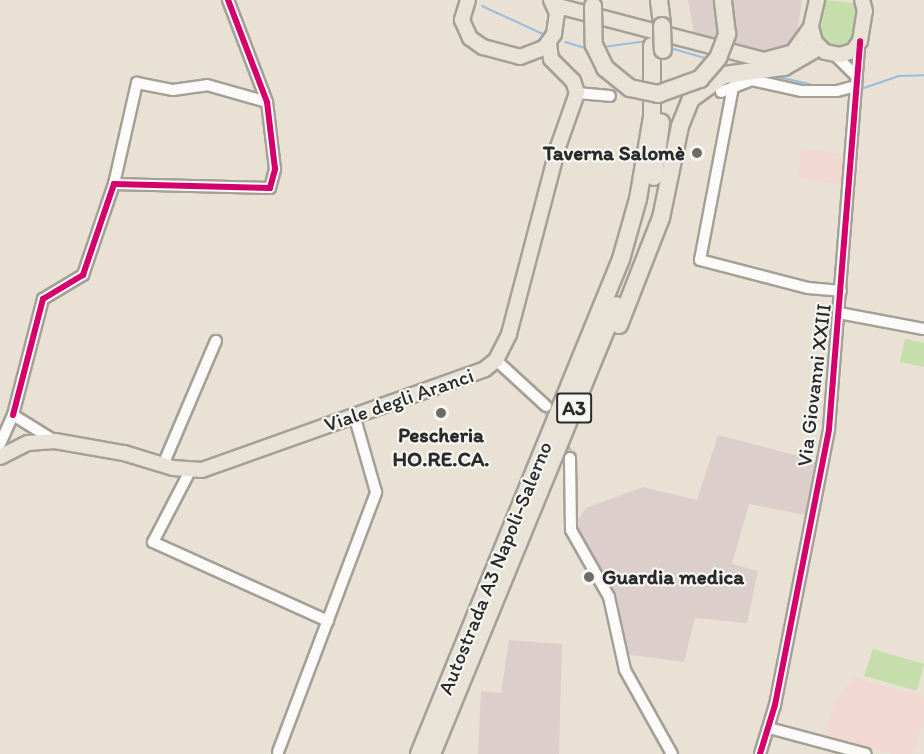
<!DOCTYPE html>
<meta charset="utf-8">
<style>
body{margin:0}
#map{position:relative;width:924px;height:754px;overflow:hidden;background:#e9e2d4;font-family:Itim,sans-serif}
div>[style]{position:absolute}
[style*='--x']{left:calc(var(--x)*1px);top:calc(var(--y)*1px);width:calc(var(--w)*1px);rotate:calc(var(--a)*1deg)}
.built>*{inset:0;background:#f1d8d0}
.industrial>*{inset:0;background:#dccecb}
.green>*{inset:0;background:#c6deab}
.stream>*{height:2px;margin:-1px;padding:0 1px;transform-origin:1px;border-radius:1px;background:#99bcdf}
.minor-tunnel>*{height:10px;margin-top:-5px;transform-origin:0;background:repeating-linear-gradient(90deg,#c3bdb2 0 10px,transparent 0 15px)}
.roads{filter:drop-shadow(2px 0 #a4a098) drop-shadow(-2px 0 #a4a098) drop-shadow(0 2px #a4a098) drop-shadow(0 -2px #a4a098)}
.minor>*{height:10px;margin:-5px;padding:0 5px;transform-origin:5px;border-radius:5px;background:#fcfbf9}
.major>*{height:14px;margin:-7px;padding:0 7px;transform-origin:7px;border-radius:7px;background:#e9e2d6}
.highway>*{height:16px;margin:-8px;padding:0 8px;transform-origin:8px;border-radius:8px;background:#e9e2d6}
.bridges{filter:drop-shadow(2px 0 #a4a098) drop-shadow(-2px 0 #a4a098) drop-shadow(0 2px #a4a098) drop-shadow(0 -2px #a4a098)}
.highway-bridge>*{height:16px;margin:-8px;padding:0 8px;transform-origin:8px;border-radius:8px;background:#e9e2d6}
.cycleway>*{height:6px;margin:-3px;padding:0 3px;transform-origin:3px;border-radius:3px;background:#d6006c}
.dots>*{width:16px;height:16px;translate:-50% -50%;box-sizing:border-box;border:3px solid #f6f6f2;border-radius:50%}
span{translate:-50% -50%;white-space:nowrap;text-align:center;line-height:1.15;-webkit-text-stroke:4.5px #f6f6f2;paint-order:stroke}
.shield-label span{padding:2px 4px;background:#f6f6f2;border:2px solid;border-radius:4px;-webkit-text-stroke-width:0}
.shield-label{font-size:20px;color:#2b2b2b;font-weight:700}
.poi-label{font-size:21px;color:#2b2b2b;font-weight:700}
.right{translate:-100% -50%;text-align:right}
.left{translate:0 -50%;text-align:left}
.street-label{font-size:21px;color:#2b2b2b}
</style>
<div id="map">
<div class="built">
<i style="clip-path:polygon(801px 148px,845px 155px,842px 185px,799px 178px)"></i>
<i style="clip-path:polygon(854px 677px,924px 697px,924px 719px,912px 754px,893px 754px,825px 736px,835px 701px)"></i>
</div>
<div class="industrial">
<i style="clip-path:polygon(688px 0,802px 0,796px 40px,779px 50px,764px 52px,694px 33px)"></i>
<i style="clip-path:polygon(718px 435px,817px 461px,805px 515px,749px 504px,732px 564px,758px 571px,747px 623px,695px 618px,684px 662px,624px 654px,619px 608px,574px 525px,586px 508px,643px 487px,697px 500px)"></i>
<i style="clip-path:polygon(509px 640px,562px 644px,559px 754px,478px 754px,481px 691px,501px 693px)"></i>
</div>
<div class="green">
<i style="clip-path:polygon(825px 0,855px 3px,855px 33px,845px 47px,831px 47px,820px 37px)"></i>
<i style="clip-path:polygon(905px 339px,924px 343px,924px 367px,900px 362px)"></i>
<i style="clip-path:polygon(873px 649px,924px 664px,917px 691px,864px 676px)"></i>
</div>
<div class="stream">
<i style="--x:482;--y:6;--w:67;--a:24.7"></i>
<i style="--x:565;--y:42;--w:24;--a:17"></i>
<i style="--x:603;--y:47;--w:45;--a:-7.6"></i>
<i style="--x:670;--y:48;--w:40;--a:16"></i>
<i style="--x:779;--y:77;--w:32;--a:13"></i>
<i style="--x:861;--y:89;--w:40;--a:-18.9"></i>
<i style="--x:899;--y:76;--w:25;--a:-2"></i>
</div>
<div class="minor-tunnel">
<i style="--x:546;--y:406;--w:57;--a:65.2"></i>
</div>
<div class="roads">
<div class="minor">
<i style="--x:835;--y:55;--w:28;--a:45"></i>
<i style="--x:733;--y:87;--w:176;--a:100.8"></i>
<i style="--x:700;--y:260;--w:112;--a:14.5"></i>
<i style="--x:808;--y:288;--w:33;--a:5"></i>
<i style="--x:721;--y:92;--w:33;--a:-21"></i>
<i style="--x:752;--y:80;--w:50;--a:12.7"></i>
<i style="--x:801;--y:91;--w:36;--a:0"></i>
<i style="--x:837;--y:91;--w:20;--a:-15"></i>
<i style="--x:577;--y:93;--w:33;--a:5"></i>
<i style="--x:114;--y:184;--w:104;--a:-77.2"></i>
<i style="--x:137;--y:83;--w:37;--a:11"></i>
<i style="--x:173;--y:90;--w:34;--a:-8"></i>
<i style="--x:207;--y:85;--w:62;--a:15.8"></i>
<i style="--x:839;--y:313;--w:86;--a:10.7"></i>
<i style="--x:496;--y:360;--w:68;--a:42.6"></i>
<i style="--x:13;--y:415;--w:120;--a:-75.5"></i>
<i style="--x:43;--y:299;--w:47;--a:-31"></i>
<i style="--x:83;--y:275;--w:96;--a:-71.2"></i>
<i style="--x:114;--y:184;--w:156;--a:1.5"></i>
<i style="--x:270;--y:188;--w:20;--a:-75"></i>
<i style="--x:275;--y:169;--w:67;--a:-96.8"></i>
<i style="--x:267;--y:102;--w:109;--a:-110.9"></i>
<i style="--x:0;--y:444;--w:32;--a:-66"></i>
<i style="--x:13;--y:415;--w:49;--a:31.8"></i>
<i style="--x:570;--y:458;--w:72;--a:89.2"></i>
<i style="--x:571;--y:530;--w:77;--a:60.4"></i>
<i style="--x:609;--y:597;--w:75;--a:77.6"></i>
<i style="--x:625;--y:670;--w:96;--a:60.8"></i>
<i style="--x:163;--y:465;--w:135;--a:-66.9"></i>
<i style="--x:190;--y:471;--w:80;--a:117.5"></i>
<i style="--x:153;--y:542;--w:192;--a:24.3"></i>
<i style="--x:769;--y:728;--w:100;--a:15"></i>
<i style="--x:278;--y:752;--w:278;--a:-69.3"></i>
<i style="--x:376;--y:492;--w:80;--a:-105.9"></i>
<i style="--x:760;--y:754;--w:51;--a:-73"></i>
<i style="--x:775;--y:705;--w:281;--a:-78.9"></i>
<i style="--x:829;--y:429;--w:386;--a:-85.5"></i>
</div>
<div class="major">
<i style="--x:468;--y:0;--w:21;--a:107"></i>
<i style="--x:462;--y:20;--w:20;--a:66"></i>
<i style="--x:470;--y:38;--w:16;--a:35"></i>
<i style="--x:483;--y:47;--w:38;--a:15"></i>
<i style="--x:520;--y:57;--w:26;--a:-21"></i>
<i style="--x:544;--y:48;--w:17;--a:-54"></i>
<i style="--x:554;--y:34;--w:21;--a:-82"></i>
<i style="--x:557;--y:13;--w:14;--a:-115"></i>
<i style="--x:817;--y:0;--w:28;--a:103"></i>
<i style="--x:811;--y:27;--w:16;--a:75"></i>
<i style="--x:815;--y:42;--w:14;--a:45"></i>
<i style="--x:825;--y:52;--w:15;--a:11"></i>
<i style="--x:840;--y:55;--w:14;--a:-17"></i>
<i style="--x:853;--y:51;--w:12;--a:-55"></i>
<i style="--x:860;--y:41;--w:30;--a:-81"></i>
<i style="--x:865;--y:11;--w:11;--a:-105"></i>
<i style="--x:554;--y:5;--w:217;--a:14.7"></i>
<i style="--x:764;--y:60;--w:30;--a:-15"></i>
<i style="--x:793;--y:52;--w:31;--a:-54"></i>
<i style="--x:0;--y:457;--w:31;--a:-27"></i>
<i style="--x:28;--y:443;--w:27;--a:-4"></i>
<i style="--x:55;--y:441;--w:70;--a:9.9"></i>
<i style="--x:124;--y:453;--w:51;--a:17"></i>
<i style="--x:173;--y:468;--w:29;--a:4"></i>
<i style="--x:202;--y:470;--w:300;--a:-19.6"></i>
<i style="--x:485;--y:369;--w:14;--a:-39"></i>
<i style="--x:496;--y:360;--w:29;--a:-63"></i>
<i style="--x:509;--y:334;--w:193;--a:-75.3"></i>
<i style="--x:558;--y:147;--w:57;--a:-70.6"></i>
<i style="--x:577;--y:93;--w:13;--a:-108"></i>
<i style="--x:573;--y:81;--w:31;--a:-135"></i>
<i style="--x:551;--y:59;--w:16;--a:-97"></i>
</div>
<div class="highway">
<i style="--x:659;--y:0;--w:26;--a:83"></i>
<i style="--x:654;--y:177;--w:55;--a:-82.7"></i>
<i style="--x:619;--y:325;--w:115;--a:-68.6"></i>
<i style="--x:661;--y:218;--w:94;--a:-78.3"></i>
<i style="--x:680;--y:126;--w:29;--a:-68"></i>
<i style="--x:691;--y:99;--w:41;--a:-36"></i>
<i style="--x:724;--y:75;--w:61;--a:-7.6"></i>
<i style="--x:784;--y:67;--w:34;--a:-30"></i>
<i style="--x:419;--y:754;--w:535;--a:-67.8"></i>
<i style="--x:621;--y:259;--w:62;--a:-74.2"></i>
<i style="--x:638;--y:199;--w:83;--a:-80.3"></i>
<i style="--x:652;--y:117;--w:71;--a:-90"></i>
<i style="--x:432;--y:754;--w:485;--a:-67.7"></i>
</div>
</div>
<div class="bridges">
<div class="highway-bridge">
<i style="--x:593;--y:6;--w:39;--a:89"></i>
<i style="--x:594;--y:45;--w:25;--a:64"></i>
<i style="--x:605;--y:68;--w:32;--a:39"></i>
<i style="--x:630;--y:88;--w:29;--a:12"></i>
<i style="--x:658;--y:94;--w:45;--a:-19.7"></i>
<i style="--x:700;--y:79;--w:28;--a:-49"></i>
<i style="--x:718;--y:58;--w:26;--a:-69"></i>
<i style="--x:727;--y:34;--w:34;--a:-97"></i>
<i style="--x:662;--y:26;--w:24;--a:88"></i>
</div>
</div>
<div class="cycleway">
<i style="--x:13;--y:415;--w:120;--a:-75.5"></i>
<i style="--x:43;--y:299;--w:47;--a:-31"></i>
<i style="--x:83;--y:275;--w:96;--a:-71.2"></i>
<i style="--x:114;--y:184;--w:156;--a:1.5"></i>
<i style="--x:270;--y:188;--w:20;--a:-75"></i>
<i style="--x:275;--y:169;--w:67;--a:-96.8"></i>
<i style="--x:267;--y:102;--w:109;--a:-110.9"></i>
<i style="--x:760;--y:754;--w:51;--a:-73"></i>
<i style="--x:775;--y:705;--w:281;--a:-78.9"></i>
<i style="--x:829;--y:429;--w:389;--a:-85.4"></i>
</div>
<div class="dots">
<i style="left:697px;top:153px;background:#6e6b66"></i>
<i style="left:441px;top:413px;background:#6e6b66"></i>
<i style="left:589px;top:577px;background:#6e6b66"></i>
</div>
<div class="shield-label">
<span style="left:574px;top:408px">A3</span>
</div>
<div class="poi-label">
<span class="right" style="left:685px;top:153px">Taverna Salomè</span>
<span style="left:441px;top:447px">Pescheria<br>HO.RE.CA.</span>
<span class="left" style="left:602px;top:577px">Guardia medica</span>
</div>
<div class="street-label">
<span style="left:814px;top:385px;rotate:-83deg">Via Giovanni XXIII</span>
<span style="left:399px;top:400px;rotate:-19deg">Viale degli Aranci</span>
<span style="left:495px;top:568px;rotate:-68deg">Autostrada A3 Napoli-Salerno</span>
</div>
</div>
